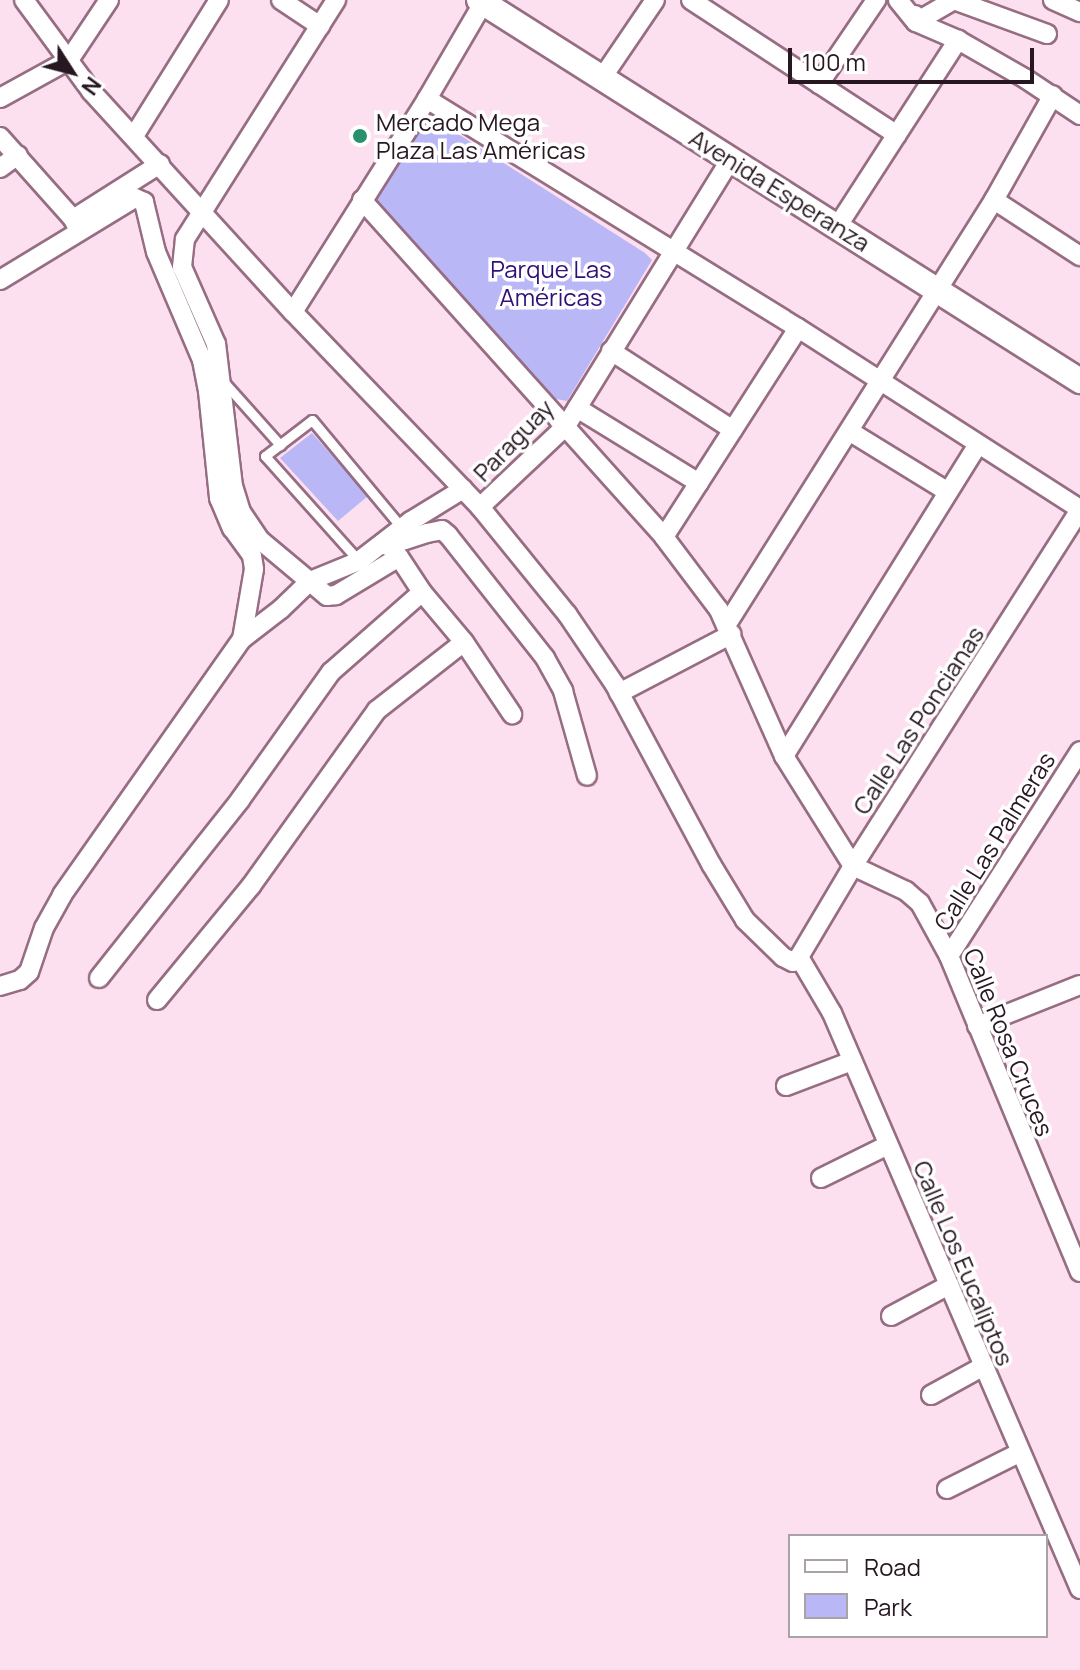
<!DOCTYPE html>
<meta charset="utf-8">
<style>
body{margin:0}
#map{position:relative;width:1080px;height:1670px;overflow:hidden;background:#fde0ef;font-family:Manrope,sans-serif}
div>[style]{position:absolute}
[style*='--x']{left:calc(var(--x)*1px);top:calc(var(--y)*1px);width:calc(var(--w)*1px);rotate:calc(var(--a)*1deg)}
.green>*{inset:0;background:#bab7f7}
.roads{filter:drop-shadow(2px 0 #976d83) drop-shadow(-2px 0 #976d83) drop-shadow(0 2px #976d83) drop-shadow(0 -2px #976d83)}
.lane>*{height:9px;margin:-4.5px;padding:0 4.5px;transform-origin:4.5px;border-radius:4.5px;background:#fff}
.street>*{height:18px;margin:-9px;padding:0 9px;transform-origin:9px;border-radius:9px;background:#fff}
.secondary>*{height:24px;margin:-12px;padding:0 12px;transform-origin:12px;border-radius:12px;background:#fff}
.dots>*{width:22px;height:22px;translate:-50% -50%;box-sizing:border-box;border:4px solid #fff;border-radius:50%}
span{translate:-50% -50%;white-space:nowrap;text-align:center;line-height:1.15;-webkit-text-stroke:7px #fff;paint-order:stroke}
.poi-label{font-size:24px;color:#271720}
.left{translate:0 -50%;text-align:left}
.street-label{font-size:24px;color:#271720}
.park-label{font-size:24px;color:#2f1078}
.legend{position:absolute;left:788px;top:1534px;width:260px;height:104px;box-sizing:border-box;background:#fff;border:2px solid #a9a2a6;margin:0;padding:10px 14px;list-style:none;font-size:24px;color:#271720}
.legend li{display:flex;align-items:center;gap:16px;height:40px}
.legend b{width:40px;border:2px solid #a9a2a6}
.north{position:absolute;left:32px;top:32px;width:80px;height:80px;-webkit-text-stroke:6px #fff;paint-order:stroke;rotate:126deg;font-size:22px;font-weight:700;line-height:32px;text-align:center;color:#271720}
.north::after{content:'';display:block;margin:auto;width:28px;height:36px;background:#271720;clip-path:polygon(50% 0,100% 100%,50% 72%,0 100%)}
.scale{position:absolute;left:788px;top:48px;width:246px;height:36px;box-sizing:border-box;border:4px solid #271720;border-top:0;padding-left:10px;font-size:24px;line-height:28px;white-space:nowrap;color:#271720;-webkit-text-stroke:6px #fff;paint-order:stroke}
</style>
<div id="map">
<div class="green">
<i style="clip-path:polygon(425px 113px,645px 253px,652px 260px,567px 401px,556px 399px,371px 198px)"></i>
<i style="clip-path:polygon(312px 433px,368px 496px,338px 521px,280px 458px)"></i>
</div>
<div class="roads">
<div class="lane">
<i style="--x:223;--y:381;--w:86;--a:48.3"></i>
<i style="--x:359;--y:561;--w:141;--a:-131.8"></i>
<i style="--x:265;--y:456;--w:59;--a:-37.5"></i>
<i style="--x:312;--y:420;--w:141;--a:50.2"></i>
</div>
<div class="street">
<i style="--x:24;--y:0;--w:113;--a:53.6"></i>
<i style="--x:91;--y:91;--w:299;--a:47.6"></i>
<i style="--x:293;--y:312;--w:270;--a:46.2"></i>
<i style="--x:480;--y:507;--w:138;--a:50.9"></i>
<i style="--x:567;--y:614;--w:86;--a:55.9"></i>
<i style="--x:615;--y:685;--w:203;--a:61.8"></i>
<i style="--x:711;--y:864;--w:66;--a:58.7"></i>
<i style="--x:745;--y:920;--w:53;--a:44.2"></i>
<i style="--x:783;--y:957;--w:11;--a:27"></i>
<i style="--x:793;--y:962;--w:8;--a:-40"></i>
<i style="--x:281;--y:0;--w:47;--a:33.7"></i>
<i style="--x:691;--y:0;--w:246;--a:33.2"></i>
<i style="--x:898;--y:0;--w:28;--a:51"></i>
<i style="--x:916;--y:22;--w:46;--a:23.2"></i>
<i style="--x:958;--y:40;--w:78;--a:29.8"></i>
<i style="--x:1026;--y:79;--w:65;--a:33.7"></i>
<i style="--x:1053;--y:0;--w:30;--a:24"></i>
<i style="--x:915;--y:15;--w:7;--a:82"></i>
<i style="--x:916;--y:22;--w:44;--a:-30.1"></i>
<i style="--x:954;--y:0;--w:99;--a:20.1"></i>
<i style="--x:602;--y:78;--w:94;--a:-55.8"></i>
<i style="--x:819;--y:84;--w:102;--a:-55.8"></i>
<i style="--x:0;--y:98;--w:79;--a:-28.8"></i>
<i style="--x:69;--y:60;--w:72;--a:-56.3"></i>
<i style="--x:427;--y:99;--w:436;--a:31.7"></i>
<i style="--x:798;--y:328;--w:335;--a:32.7"></i>
<i style="--x:134;--y:136;--w:160;--a:-58"></i>
<i style="--x:0;--y:137;--w:110;--a:48.3"></i>
<i style="--x:73;--y:219;--w:13;--a:63"></i>
<i style="--x:0;--y:168;--w:22;--a:-36"></i>
<i style="--x:362;--y:200;--w:453;--a:48.1"></i>
<i style="--x:664;--y:537;--w:91;--a:53"></i>
<i style="--x:719;--y:610;--w:160;--a:66"></i>
<i style="--x:784;--y:756;--w:130;--a:57.9"></i>
<i style="--x:853;--y:866;--w:59;--a:25.3"></i>
<i style="--x:906;--y:891;--w:18;--a:41"></i>
<i style="--x:920;--y:903;--w:60;--a:61.3"></i>
<i style="--x:949;--y:956;--w:342;--a:67.5"></i>
<i style="--x:994;--y:200;--w:103;--a:33.1"></i>
<i style="--x:73;--y:219;--w:103;--a:-32.3"></i>
<i style="--x:837;--y:227;--w:223;--a:-57.1"></i>
<i style="--x:0;--y:280;--w:158;--a:-31.3"></i>
<i style="--x:135;--y:198;--w:10;--a:24"></i>
<i style="--x:144;--y:202;--w:51;--a:76.5"></i>
<i style="--x:156;--y:252;--w:117;--a:66.9"></i>
<i style="--x:202;--y:360;--w:32;--a:79"></i>
<i style="--x:208;--y:391;--w:108;--a:84.1"></i>
<i style="--x:219;--y:498;--w:33;--a:67"></i>
<i style="--x:232;--y:528;--w:34;--a:54"></i>
<i style="--x:252;--y:556;--w:13;--a:81"></i>
<i style="--x:254;--y:569;--w:71;--a:99.7"></i>
<i style="--x:293;--y:312;--w:252;--a:-57.8"></i>
<i style="--x:427;--y:99;--w:111;--a:-59.7"></i>
<i style="--x:611;--y:351;--w:145;--a:32.9"></i>
<i style="--x:577;--y:408;--w:143;--a:31.6"></i>
<i style="--x:849;--y:431;--w:116;--a:31.6"></i>
<i style="--x:480;--y:507;--w:118;--a:-43.3"></i>
<i style="--x:566;--y:426;--w:314;--a:-58.3"></i>
<i style="--x:664;--y:537;--w:248;--a:-57.3"></i>
<i style="--x:387;--y:546;--w:42;--a:-18"></i>
<i style="--x:427;--y:533;--w:15;--a:-11"></i>
<i style="--x:442;--y:530;--w:8;--a:40"></i>
<i style="--x:448;--y:535;--w:157;--a:51.7"></i>
<i style="--x:545;--y:658;--w:38;--a:61"></i>
<i style="--x:563;--y:691;--w:88;--a:74.2"></i>
<i style="--x:422;--y:592;--w:65;--a:50"></i>
<i style="--x:464;--y:642;--w:87;--a:56.3"></i>
<i style="--x:727;--y:624;--w:501;--a:-57.8"></i>
<i style="--x:994;--y:200;--w:120;--a:-60.7"></i>
<i style="--x:619;--y:693;--w:127;--a:-27.6"></i>
<i style="--x:784;--y:756;--w:367;--a:-58.1"></i>
<i style="--x:949;--y:956;--w:243;--a:-57.4"></i>
<i style="--x:799;--y:957;--w:65;--a:59.5"></i>
<i style="--x:832;--y:1013;--w:627;--a:66.71"></i>
<i style="--x:799;--y:957;--w:106;--a:-59.3"></i>
<i style="--x:853;--y:866;--w:422;--a:-57.5"></i>
<i style="--x:99;--y:978;--w:227;--a:-51.6"></i>
<i style="--x:240;--y:800;--w:157;--a:-54.6"></i>
<i style="--x:331;--y:672;--w:121;--a:-41.3"></i>
<i style="--x:422;--y:592;--w:42;--a:-123.3"></i>
<i style="--x:399;--y:557;--w:74;--a:148.9"></i>
<i style="--x:336;--y:595;--w:9;--a:174"></i>
<i style="--x:327;--y:596;--w:87;--a:-140.1"></i>
<i style="--x:260;--y:540;--w:34;--a:-124"></i>
<i style="--x:241;--y:512;--w:27;--a:-107"></i>
<i style="--x:233;--y:486;--w:143;--a:-96.8"></i>
<i style="--x:216;--y:344;--w:84;--a:-113.8"></i>
<i style="--x:182;--y:267;--w:28;--a:-84"></i>
<i style="--x:185;--y:239;--w:283;--a:-57.7"></i>
<i style="--x:0;--y:986;--w:21;--a:-17"></i>
<i style="--x:20;--y:980;--w:12;--a:-42"></i>
<i style="--x:29;--y:972;--w:46;--a:-71.2"></i>
<i style="--x:44;--y:928;--w:38;--a:-61"></i>
<i style="--x:62;--y:895;--w:313;--a:-54.9"></i>
<i style="--x:242;--y:639;--w:49;--a:-37.6"></i>
<i style="--x:281;--y:609;--w:40;--a:-44"></i>
<i style="--x:310;--y:581;--w:53;--a:-22.2"></i>
<i style="--x:359;--y:561;--w:66;--a:-37.6"></i>
<i style="--x:411;--y:521;--w:61;--a:-31.6"></i>
<i style="--x:157;--y:1000;--w:148;--a:-50.5"></i>
<i style="--x:251;--y:886;--w:216;--a:-54.4"></i>
<i style="--x:377;--y:710;--w:110;--a:-38"></i>
<i style="--x:977;--y:1026;--w:111;--a:-21.7"></i>
<i style="--x:786;--y:1086;--w:71;--a:-20.7"></i>
<i style="--x:821;--y:1178;--w:75;--a:-26.2"></i>
<i style="--x:891;--y:1316;--w:66;--a:-28.1"></i>
<i style="--x:931;--y:1395;--w:58;--a:-28.8"></i>
<i style="--x:947;--y:1489;--w:80;--a:-26.6"></i>
</div>
<div class="secondary">
<i style="--x:479;--y:0;--w:712;--a:32.37"></i>
</div>
</div>
<div class="dots">
<i style="left:360px;top:136px;background:#29916e"></i>
</div>
<div class="poi-label">
<span class="left" style="left:376px;top:136px">Mercado Mega<br>Plaza Las Américas</span>
</div>
<div class="street-label">
<span style="left:780px;top:190px;rotate:32deg">Avenida Esperanza</span>
<span style="left:513px;top:440px;rotate:-46deg">Paraguay</span>
<span style="left:918px;top:720px;rotate:-57deg">Calle Las Poncianas</span>
<span style="left:994px;top:841px;rotate:-58deg">Calle Las Palmeras</span>
<span style="left:1009px;top:1042px;rotate:68deg">Calle Rosa Cruces</span>
<span style="left:964px;top:1263px;rotate:67deg">Calle Los Eucaliptos</span>
</div>
<div class="park-label">
<span style="left:551px;top:283px">Parque Las<br>Américas</span>
</div>
<ul class="legend">
<li><b style="height:10px;background:#fff"></b>Road</li>
<li><b style="height:22px;background:#bab7f7"></b>Park</li>
</ul>
<div class="north">N</div>
<div class="scale">100 m</div>
</div>
